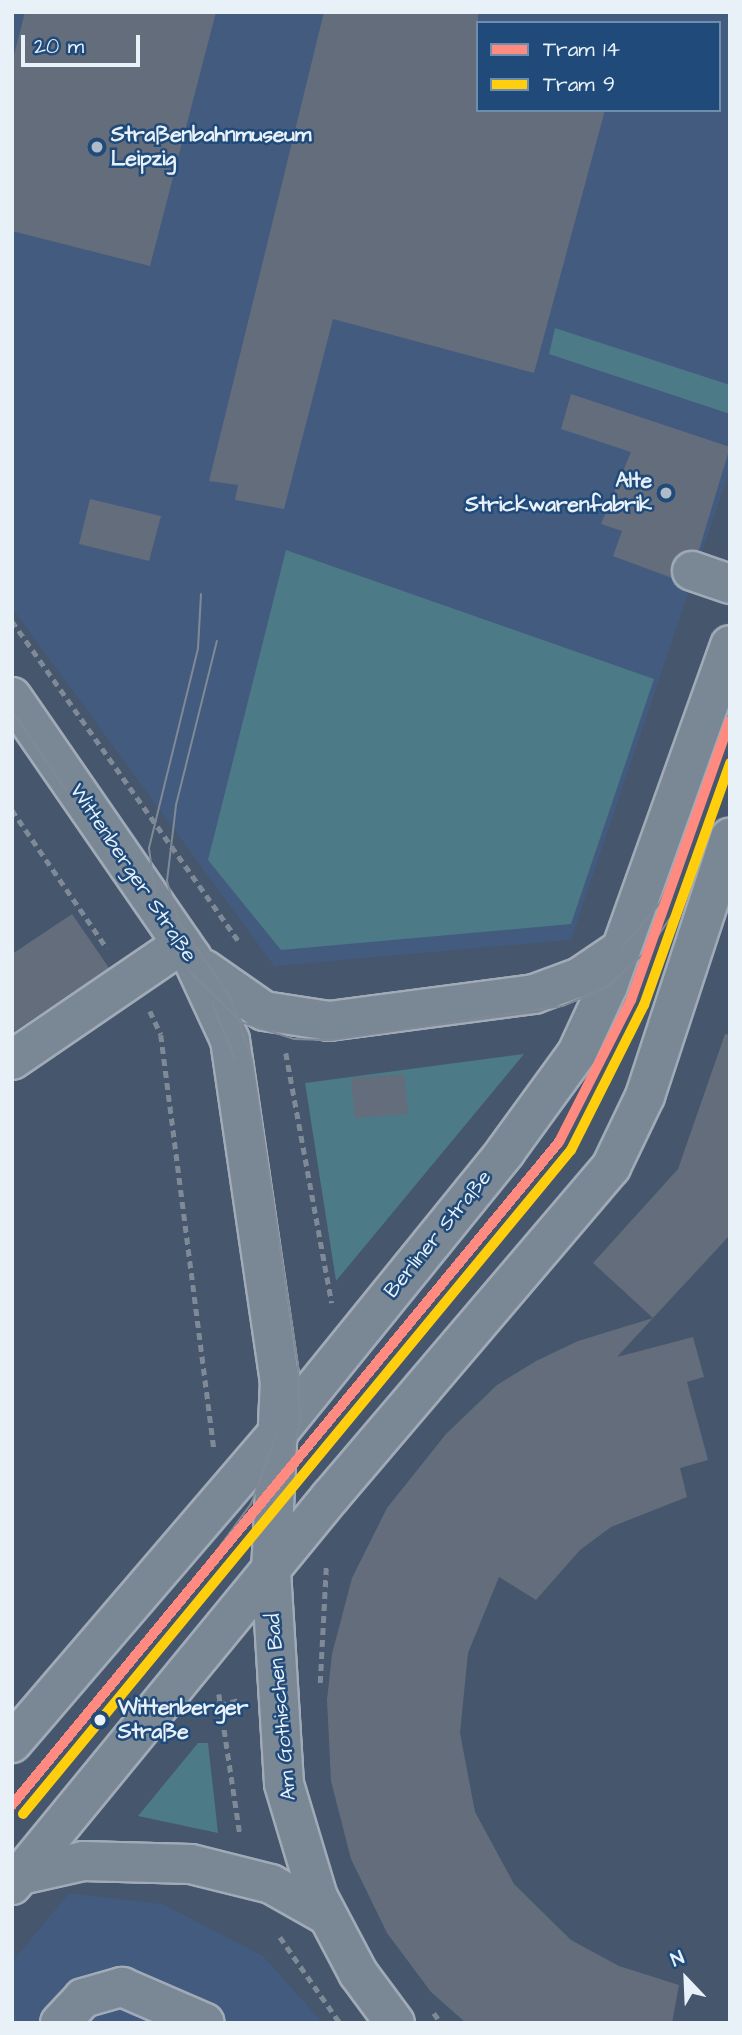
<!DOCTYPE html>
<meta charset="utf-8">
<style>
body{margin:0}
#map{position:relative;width:742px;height:2035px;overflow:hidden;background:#45566d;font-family:"Architects Daughter",sans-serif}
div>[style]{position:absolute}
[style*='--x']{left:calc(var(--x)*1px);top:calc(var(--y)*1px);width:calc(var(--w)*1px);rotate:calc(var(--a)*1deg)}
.built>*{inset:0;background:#435b7e}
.green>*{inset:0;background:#4d7a87}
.building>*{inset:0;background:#646d7c}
.path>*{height:4.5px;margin-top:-2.25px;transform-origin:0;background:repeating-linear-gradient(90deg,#808a97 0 7px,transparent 0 12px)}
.roads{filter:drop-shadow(2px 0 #a1abb7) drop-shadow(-2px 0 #a1abb7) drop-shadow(0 2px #a1abb7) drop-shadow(0 -2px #a1abb7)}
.minor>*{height:38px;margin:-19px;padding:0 19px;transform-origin:19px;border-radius:19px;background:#7a8795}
.major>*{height:38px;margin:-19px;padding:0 19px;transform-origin:19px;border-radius:19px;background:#7a8795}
.tram>*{height:2px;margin:-1px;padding:0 1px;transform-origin:1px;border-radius:1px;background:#808a97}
.tram-1>*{height:10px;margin:-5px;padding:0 5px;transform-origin:5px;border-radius:5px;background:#ff8a80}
.tram-2>*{height:10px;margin:-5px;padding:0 5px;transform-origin:5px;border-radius:5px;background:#ffcf0d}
.dots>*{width:19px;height:19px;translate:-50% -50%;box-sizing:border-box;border:4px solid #1f4a7a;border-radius:50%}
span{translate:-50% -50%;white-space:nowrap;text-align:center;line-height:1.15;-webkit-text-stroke:5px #1f4a7a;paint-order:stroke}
.poi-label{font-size:21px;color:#e8f1f8;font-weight:700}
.left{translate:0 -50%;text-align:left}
.right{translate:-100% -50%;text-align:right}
.street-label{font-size:21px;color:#e8f1f8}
.stop-label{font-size:21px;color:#e8f1f8;font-weight:700}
.frame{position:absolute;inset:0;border:14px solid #e8f1f8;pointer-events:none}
.legend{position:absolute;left:476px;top:21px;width:245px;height:91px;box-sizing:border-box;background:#1f4a7a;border:2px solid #6f8dac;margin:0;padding:9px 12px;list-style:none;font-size:21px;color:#e8f1f8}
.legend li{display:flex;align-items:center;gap:14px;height:35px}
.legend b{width:35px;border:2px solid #6f8dac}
.north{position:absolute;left:651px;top:1944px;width:70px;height:70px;-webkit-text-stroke:5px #1f4a7a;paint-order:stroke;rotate:337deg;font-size:19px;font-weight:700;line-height:28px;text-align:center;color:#e8f1f8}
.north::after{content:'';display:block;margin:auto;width:24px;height:32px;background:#e8f1f8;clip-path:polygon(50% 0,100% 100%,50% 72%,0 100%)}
.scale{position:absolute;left:21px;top:35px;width:119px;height:32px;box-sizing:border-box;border:4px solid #e8f1f8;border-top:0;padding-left:9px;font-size:21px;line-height:24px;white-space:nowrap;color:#e8f1f8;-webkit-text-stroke:5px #1f4a7a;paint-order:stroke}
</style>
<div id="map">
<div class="built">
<i style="clip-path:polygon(evenodd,12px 12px,730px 12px,730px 470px,571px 940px,274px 966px,12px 608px,12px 12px,478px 23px,719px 23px,719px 110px,478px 110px,478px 23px)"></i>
<i style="clip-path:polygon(69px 1893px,163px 1904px,263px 1956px,323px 2023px,12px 2023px,12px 1962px)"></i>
</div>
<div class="green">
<i style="clip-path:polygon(555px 328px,730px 385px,730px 414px,549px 354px)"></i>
<i style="clip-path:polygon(286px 550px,654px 679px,571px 924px,281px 950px,208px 860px)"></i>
<i style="clip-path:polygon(524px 1054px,336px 1281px,305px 1083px)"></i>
<i style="clip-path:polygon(198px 1743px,208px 1743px,218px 1833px,138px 1816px)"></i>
</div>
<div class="building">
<i style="clip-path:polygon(25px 12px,216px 12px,150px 266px,12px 231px,12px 63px)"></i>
<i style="clip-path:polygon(324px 12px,478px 12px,478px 110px,605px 110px,534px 373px,333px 319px,284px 509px,235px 500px,238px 485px,209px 481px)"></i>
<i style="clip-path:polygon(571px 394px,730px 447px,699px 550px,677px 555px,672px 578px,613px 556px,622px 531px,601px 524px,631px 452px,561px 429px)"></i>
<i style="clip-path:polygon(90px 499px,161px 516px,149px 561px,79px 544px)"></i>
<i style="clip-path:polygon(72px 914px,109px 968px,12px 1033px,12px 954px)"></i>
<i style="clip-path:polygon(725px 1034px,730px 1035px,730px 1235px,653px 1318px,593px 1263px,678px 1169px)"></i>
<i style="clip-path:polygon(404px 1074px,408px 1114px,355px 1118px,351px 1078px)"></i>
<i style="clip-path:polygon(653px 1318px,617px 1357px,693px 1337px,704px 1377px,687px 1382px,708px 1460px,680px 1468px,687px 1497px,611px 1527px,580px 1550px,536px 1600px,499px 1577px,468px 1653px,460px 1733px,475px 1812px,514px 1884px,571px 1940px,619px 1966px,679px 1985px,672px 2023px,466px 2023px,431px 1992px,387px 1933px,351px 1859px,331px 1781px,327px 1700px,332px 1654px,352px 1578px,387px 1508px,446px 1434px,497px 1385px,536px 1361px,578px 1341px)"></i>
</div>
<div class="path">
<i style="--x:12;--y:621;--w:395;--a:54.7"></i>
<i style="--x:12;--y:810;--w:168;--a:55.5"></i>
<i style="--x:150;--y:1011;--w:26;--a:65"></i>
<i style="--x:161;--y:1035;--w:416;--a:82.7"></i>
<i style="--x:286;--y:1053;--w:254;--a:79.6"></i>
<i style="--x:320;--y:1683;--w:116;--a:-87"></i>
<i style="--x:219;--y:1694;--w:142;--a:81.5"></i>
<i style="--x:219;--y:1705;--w:21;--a:-14"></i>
<i style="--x:280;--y:1937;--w:105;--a:55.1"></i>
<i style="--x:434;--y:2013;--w:12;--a:55"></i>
</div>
<div class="roads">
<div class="minor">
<i style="--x:692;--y:571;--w:40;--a:18.9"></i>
<i style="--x:12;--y:1060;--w:206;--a:-34.3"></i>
<i style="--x:60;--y:2023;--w:34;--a:-47"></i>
<i style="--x:83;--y:1998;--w:41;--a:-15.8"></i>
<i style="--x:122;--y:1987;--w:90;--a:23.4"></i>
</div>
<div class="major">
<i style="--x:12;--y:697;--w:317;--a:55.4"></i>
<i style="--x:192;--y:958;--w:90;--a:65.1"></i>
<i style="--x:230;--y:1040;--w:345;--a:81.7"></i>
<i style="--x:280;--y:1381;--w:190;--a:92.7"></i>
<i style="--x:271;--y:1571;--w:213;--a:86.5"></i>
<i style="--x:284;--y:1784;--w:118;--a:73.3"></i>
<i style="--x:318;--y:1897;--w:86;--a:62.2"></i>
<i style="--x:358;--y:1973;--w:62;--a:53.5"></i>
<i style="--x:204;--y:969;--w:73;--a:35"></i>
<i style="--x:264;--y:1011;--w:66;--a:8.7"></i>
<i style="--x:329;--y:1021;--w:207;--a:-7.5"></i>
<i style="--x:534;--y:994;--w:49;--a:-20.3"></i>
<i style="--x:580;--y:977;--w:50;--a:-34.3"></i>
<i style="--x:12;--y:1743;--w:407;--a:-49.4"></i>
<i style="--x:277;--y:1434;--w:363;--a:-51"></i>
<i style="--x:505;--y:1152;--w:122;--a:-54"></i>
<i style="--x:577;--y:1053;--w:74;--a:-65.2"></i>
<i style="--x:608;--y:986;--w:362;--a:-70.3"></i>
<i style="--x:21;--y:1875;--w:64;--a:-12.7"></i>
<i style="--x:83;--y:1861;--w:108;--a:1.6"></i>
<i style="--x:191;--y:1864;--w:82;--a:14"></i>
<i style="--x:271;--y:1884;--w:63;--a:29.4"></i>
<i style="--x:12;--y:1885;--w:503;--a:-50.65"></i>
<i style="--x:331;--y:1496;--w:432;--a:-49.6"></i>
<i style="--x:611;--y:1167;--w:79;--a:-64.4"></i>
<i style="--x:645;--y:1096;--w:272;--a:-71.8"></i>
</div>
</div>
<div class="tram">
<i style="--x:12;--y:711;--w:326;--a:55.6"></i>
<i style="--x:109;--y:839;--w:63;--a:48.2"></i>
<i style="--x:158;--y:915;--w:68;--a:-97.7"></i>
<i style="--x:149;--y:848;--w:206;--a:-76.2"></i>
<i style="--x:198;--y:648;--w:54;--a:-86.8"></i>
<i style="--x:621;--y:949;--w:60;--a:-49.7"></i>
<i style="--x:660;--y:903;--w:64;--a:-66.2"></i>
<i style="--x:191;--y:973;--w:70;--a:44.4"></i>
<i style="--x:241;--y:1022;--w:56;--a:17.8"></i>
<i style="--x:294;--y:1039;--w:38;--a:2"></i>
<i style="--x:332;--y:1040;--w:233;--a:-8.4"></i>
<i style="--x:563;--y:1006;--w:49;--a:-24"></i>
<i style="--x:608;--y:986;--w:54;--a:-42"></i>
<i style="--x:648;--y:950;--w:44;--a:-55.2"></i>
<i style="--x:673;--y:914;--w:108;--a:-67.2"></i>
<i style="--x:212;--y:1003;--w:61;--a:67.7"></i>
<i style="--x:176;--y:1606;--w:127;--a:-53.7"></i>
<i style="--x:251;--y:1504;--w:75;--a:-69.6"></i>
<i style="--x:128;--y:1684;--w:215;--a:-50.1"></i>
<i style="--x:266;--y:1519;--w:53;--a:-64.4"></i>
<i style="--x:289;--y:1471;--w:52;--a:-77.8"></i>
<i style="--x:300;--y:1420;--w:55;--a:-92.1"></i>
<i style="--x:298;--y:1365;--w:308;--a:-98.6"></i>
<i style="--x:252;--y:1060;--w:65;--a:-109"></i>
<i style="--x:231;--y:999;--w:95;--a:-123.9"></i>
<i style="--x:178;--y:920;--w:41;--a:-105.8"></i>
<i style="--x:167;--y:881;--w:77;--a:-83.2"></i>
<i style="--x:176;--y:805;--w:169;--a:-76"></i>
</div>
<div class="tram-1">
<i style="--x:12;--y:1805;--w:860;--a:-50.48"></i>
<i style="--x:559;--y:1142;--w:159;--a:-63.1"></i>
<i style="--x:631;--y:1000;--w:296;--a:-70.5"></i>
</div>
<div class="tram-2">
<i style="--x:23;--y:1814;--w:861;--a:-50.47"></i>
<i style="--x:571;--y:1150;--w:162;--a:-63.3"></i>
<i style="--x:644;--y:1005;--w:257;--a:-70.4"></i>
</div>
<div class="dots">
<i style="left:97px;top:147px;background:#afbbc7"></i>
<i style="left:666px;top:493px;background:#afbbc7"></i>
<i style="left:100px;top:1720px;background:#e8f1f8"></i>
</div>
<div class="poi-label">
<span class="left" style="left:111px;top:147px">Straßenbahnmuseum<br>Leipzig</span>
<span class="right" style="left:652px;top:493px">Alte<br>Strickwarenfabrik</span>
</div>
<div class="street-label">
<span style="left:133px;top:873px;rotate:56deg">Wittenberger Straße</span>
<span style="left:438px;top:1234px;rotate:-51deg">Berliner Straße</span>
<span style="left:281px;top:1707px;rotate:-95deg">Am Gothischen Bad</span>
</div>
<div class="stop-label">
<span class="left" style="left:118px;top:1720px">Wittenberger<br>Straße</span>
</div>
<div class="frame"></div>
<ul class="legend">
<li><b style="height:9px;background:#ff8a80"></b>Tram 14</li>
<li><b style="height:9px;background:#ffcf0d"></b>Tram 9</li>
</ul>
<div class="north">N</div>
<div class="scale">20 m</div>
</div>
